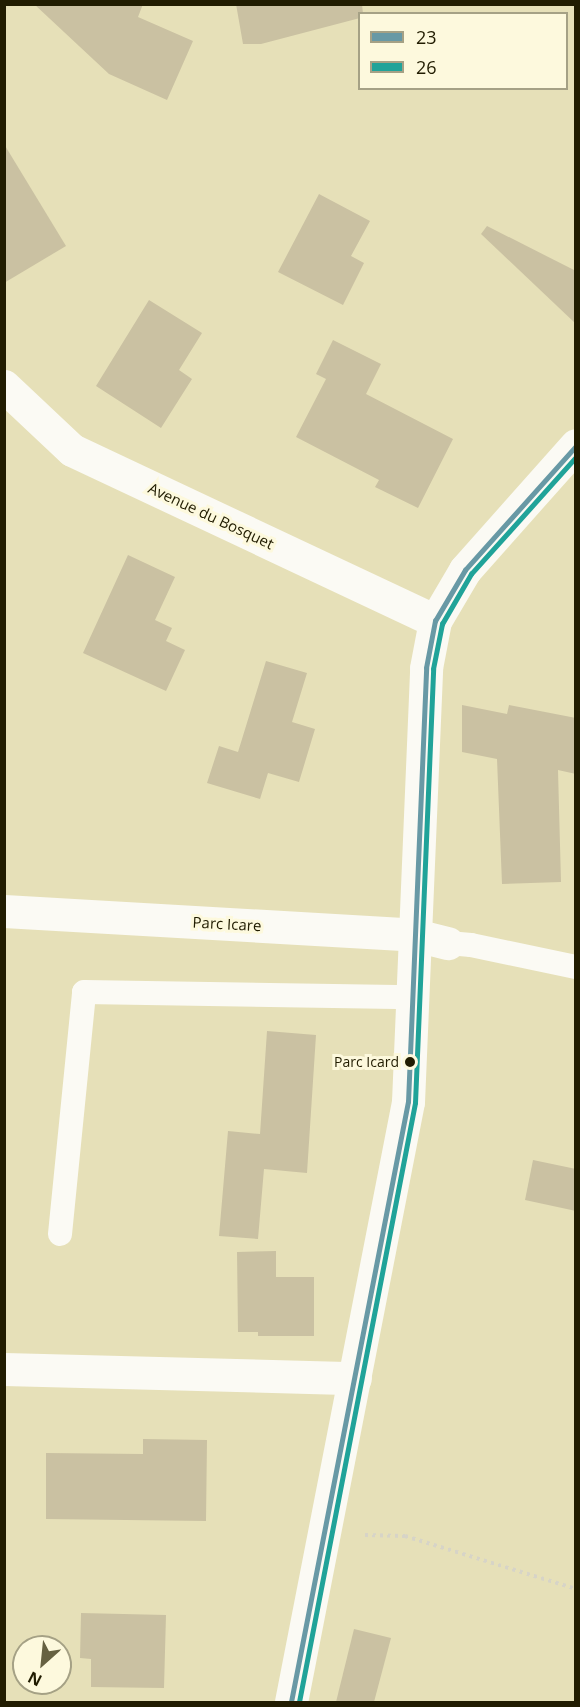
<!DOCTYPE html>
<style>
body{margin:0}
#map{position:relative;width:580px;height:1707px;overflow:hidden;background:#e6e0b8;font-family:"Open Sans",sans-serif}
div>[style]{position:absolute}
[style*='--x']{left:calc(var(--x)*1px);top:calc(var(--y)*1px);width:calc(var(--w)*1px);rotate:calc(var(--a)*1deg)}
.building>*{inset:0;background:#cac1a2}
.path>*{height:4px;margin-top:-2px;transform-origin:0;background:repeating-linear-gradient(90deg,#d7d4c7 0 3px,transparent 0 7.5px)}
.service>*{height:24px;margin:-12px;padding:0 12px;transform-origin:12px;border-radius:12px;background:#fbfaf4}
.minor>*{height:33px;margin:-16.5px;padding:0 16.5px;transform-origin:16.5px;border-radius:16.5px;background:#fbfaf4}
.tertiary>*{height:33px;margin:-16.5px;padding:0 16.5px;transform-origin:16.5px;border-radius:16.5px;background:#fbfaf4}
.bus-1>*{height:4.5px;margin:-2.25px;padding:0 2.25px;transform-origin:2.25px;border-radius:2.25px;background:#6899a5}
.bus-2>*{height:4.5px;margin:-2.25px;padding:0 2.25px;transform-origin:2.25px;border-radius:2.25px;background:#20a399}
.dots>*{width:16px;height:16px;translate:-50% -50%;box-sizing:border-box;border:3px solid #fdf9dd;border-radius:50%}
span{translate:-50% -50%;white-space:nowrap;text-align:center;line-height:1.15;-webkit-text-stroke:6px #fdf9dd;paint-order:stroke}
.bus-label{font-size:14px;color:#211c01}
.right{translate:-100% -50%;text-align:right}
.street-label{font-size:15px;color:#211c01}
.frame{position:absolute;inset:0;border:6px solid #211c01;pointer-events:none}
.legend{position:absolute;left:358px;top:12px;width:210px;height:78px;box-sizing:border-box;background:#fdf9dd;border:2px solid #a5a185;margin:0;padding:8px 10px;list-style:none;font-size:18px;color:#211c01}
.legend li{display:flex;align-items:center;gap:12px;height:30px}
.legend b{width:30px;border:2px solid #a5a185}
.north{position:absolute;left:12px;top:1635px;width:60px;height:60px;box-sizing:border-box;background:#fdf9dd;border:2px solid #a5a185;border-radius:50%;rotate:207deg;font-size:16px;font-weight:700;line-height:24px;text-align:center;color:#211c01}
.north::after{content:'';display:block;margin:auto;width:21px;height:27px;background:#666141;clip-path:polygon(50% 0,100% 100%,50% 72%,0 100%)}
</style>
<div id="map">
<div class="building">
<i style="clip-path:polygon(34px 4px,143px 4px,138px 17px,193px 41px,167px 100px,109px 74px)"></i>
<i style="clip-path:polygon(236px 4px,362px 4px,363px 14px,360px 14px,360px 18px,261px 44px,243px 44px)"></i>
<i style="clip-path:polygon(4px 144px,66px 246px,4px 283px)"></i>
<i style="clip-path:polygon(319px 194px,370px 221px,351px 256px,364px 263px,343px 305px,278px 272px)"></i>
<i style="clip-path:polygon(487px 226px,576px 271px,576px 324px,481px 234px)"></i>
<i style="clip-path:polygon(149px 300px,202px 333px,179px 370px,192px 379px,161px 428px,96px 386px)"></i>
<i style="clip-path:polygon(333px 340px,381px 364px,366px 394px,453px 439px,418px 508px,375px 487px,379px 480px,296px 437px,326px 379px,316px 374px)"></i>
<i style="clip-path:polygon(128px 555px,175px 577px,155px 620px,172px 628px,166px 641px,185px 650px,166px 691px,83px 653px)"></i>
<i style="clip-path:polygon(266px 661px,307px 673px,292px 722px,315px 729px,299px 782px,268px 773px,260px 799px,207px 783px,219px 746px,238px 752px)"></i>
<i style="clip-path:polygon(462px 705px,507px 714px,509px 705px,576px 718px,576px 774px,558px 770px,561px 882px,502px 884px,497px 759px,462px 752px)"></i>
<i style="clip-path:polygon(267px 1031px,316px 1035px,307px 1173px,264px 1169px,258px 1239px,219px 1236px,228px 1131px,260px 1134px)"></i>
<i style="clip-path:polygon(533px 1160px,576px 1169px,576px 1211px,525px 1200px)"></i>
<i style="clip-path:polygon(276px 1251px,276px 1277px,314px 1277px,314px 1336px,258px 1336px,258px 1332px,238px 1332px,237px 1252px)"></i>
<i style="clip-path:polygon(143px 1439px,207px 1440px,206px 1521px,46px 1519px,46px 1453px,143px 1454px)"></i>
<i style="clip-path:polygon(81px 1613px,166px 1615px,164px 1688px,91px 1687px,91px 1659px,80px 1658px)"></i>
<i style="clip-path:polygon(354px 1629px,391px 1638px,374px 1702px,336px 1702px)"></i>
</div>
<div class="path">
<i style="--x:365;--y:1535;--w:40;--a:1.4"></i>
<i style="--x:405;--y:1536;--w:179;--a:17.2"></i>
</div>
<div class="service">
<i style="--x:448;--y:943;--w:23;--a:5"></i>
<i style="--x:471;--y:945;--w:107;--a:11.8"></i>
<i style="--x:60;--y:1234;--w:243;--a:-84.3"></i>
<i style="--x:84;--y:992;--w:329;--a:0.9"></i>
</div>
<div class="minor">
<i style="--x:4;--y:386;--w:93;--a:43.3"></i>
<i style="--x:72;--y:450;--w:401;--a:25.2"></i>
<i style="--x:4;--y:911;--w:412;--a:3.3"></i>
<i style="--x:415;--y:935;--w:34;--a:14"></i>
<i style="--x:4;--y:1369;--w:351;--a:1.5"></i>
</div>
<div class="tertiary">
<i style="--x:291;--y:1702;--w:611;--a:-78.97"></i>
<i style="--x:408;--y:1102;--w:434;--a:-87.6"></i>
<i style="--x:426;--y:668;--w:48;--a:-79.2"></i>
<i style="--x:435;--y:621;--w:59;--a:-59.5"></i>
<i style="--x:465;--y:570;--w:167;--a:-48.4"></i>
</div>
<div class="bus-1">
<i style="--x:291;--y:1702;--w:611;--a:-78.97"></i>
<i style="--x:408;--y:1102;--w:434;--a:-87.6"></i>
<i style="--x:426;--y:668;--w:48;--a:-79.2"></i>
<i style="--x:435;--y:621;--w:59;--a:-59.5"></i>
<i style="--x:465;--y:570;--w:166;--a:-48.2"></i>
</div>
<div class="bus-2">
<i style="--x:299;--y:1702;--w:610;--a:-79.04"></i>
<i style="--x:415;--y:1103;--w:434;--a:-87.6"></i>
<i style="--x:433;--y:669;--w:46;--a:-78.7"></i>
<i style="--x:442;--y:624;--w:58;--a:-59.9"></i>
<i style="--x:471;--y:574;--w:157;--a:-48.1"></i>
</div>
<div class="dots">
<i style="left:410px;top:1062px;background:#211c01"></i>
</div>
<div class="bus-label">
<span class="right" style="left:399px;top:1062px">Parc Icard</span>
</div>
<div class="street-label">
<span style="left:211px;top:516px;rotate:25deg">Avenue du Bosquet</span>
<span style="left:227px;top:924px;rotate:3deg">Parc Icare</span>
</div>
<div class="frame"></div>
<ul class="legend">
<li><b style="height:8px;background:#6899a5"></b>23</li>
<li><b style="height:8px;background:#20a399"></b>26</li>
</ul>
<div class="north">N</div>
</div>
